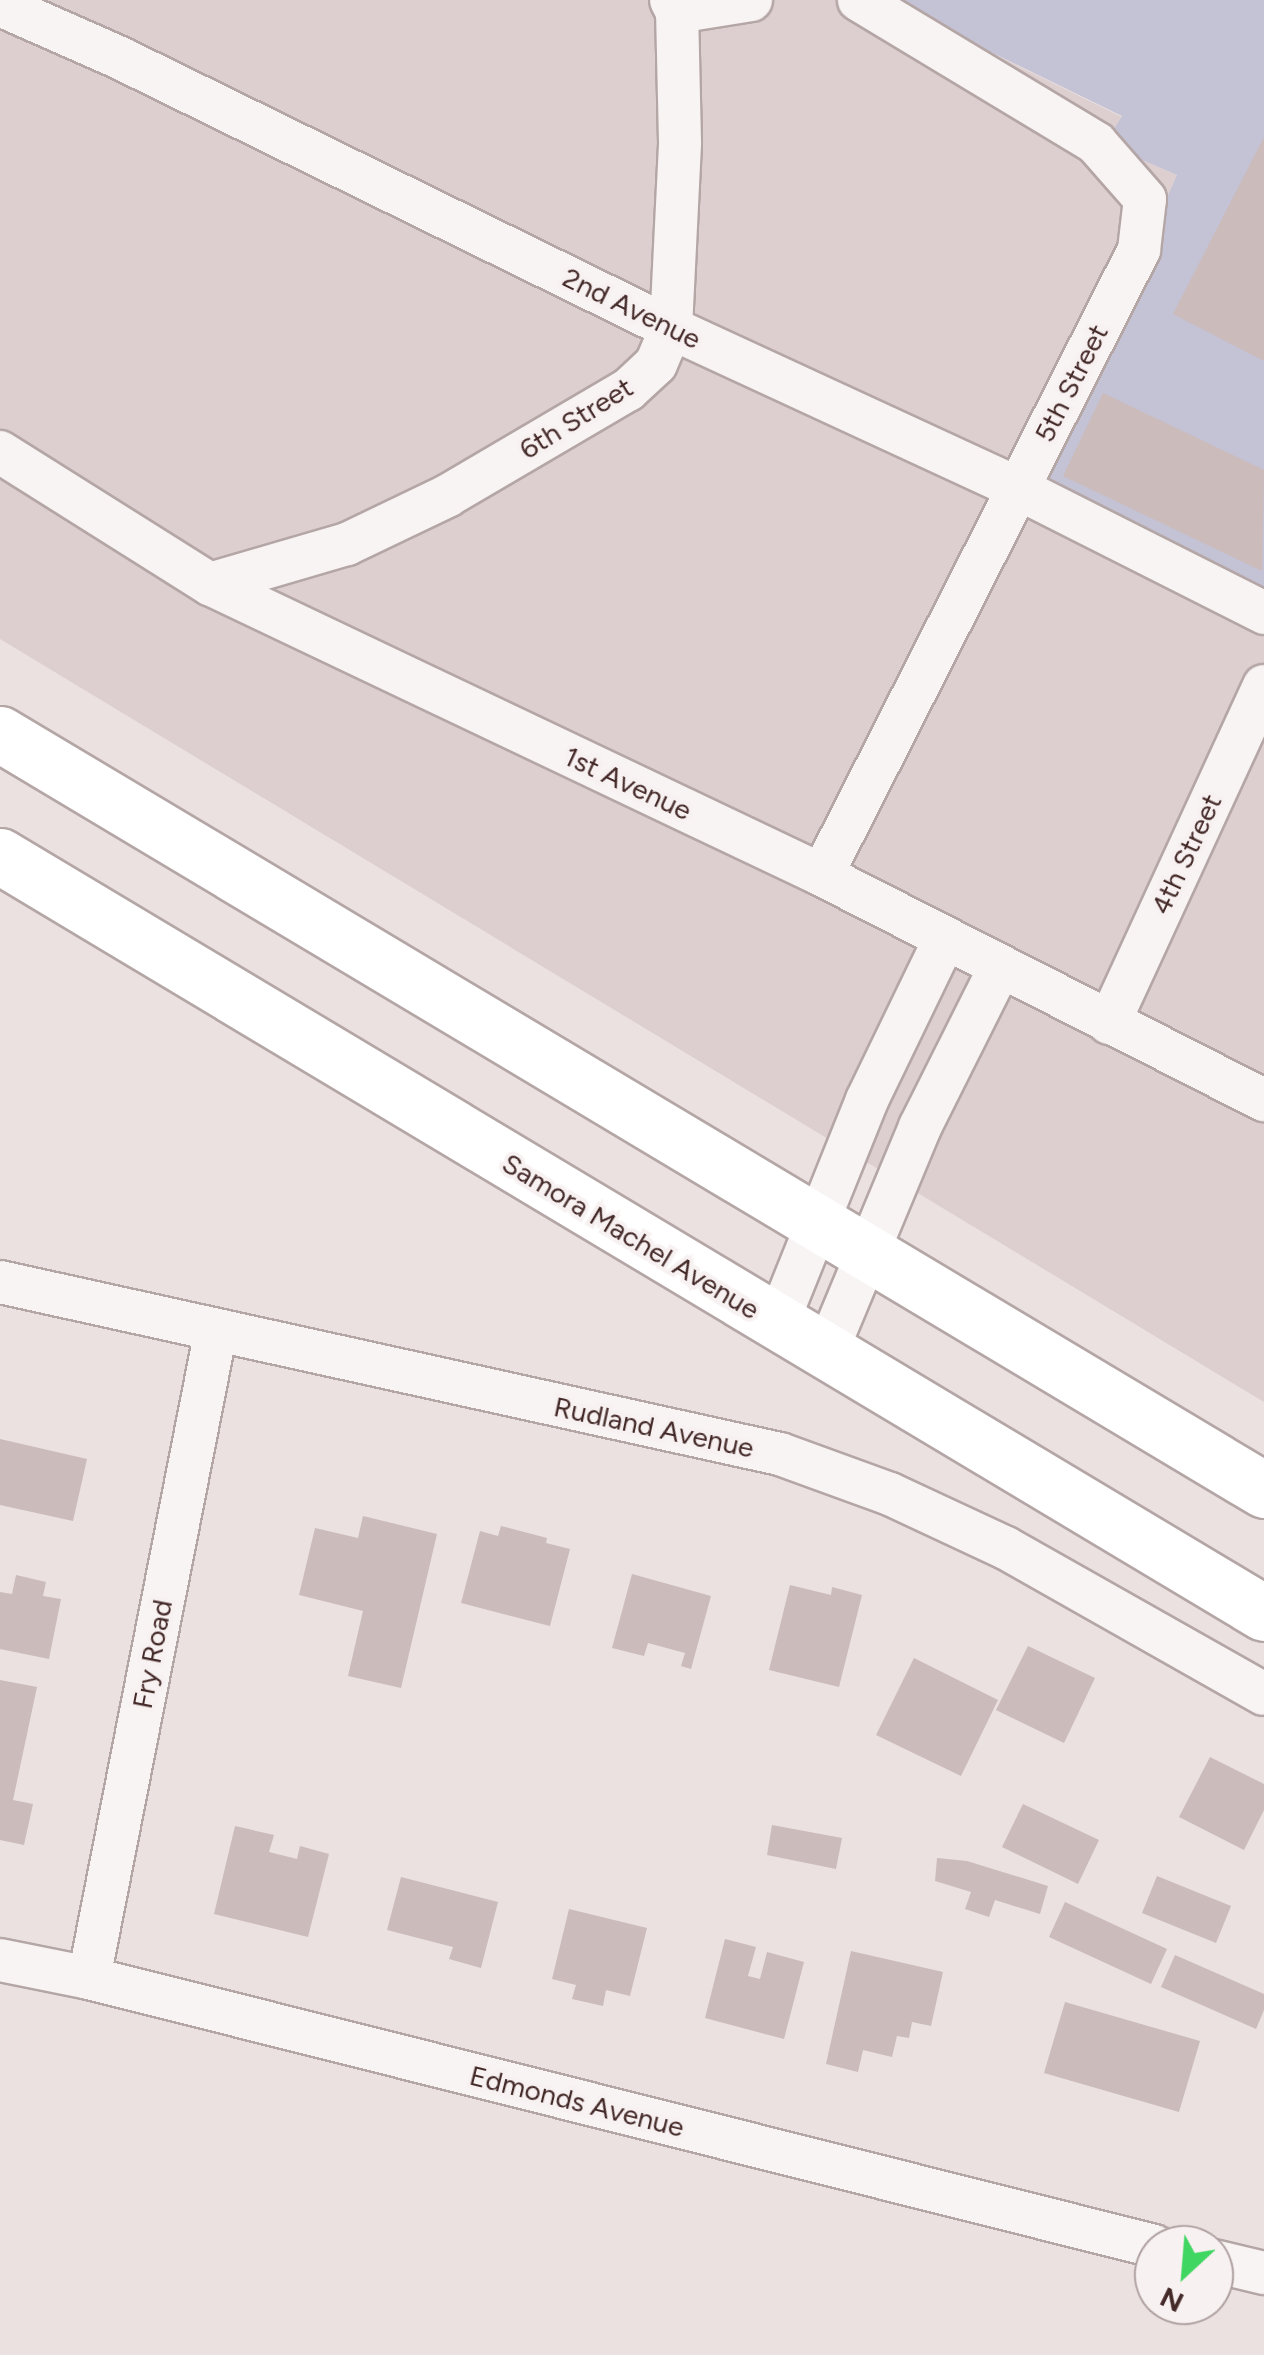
<!DOCTYPE html>
<style>
body{margin:0}
#map{position:relative;width:1264px;height:2355px;overflow:hidden;background:#ebe1e1;font-family:Figtree,sans-serif}
div>[style]{position:absolute}
[style*='--x']{left:calc(var(--x)*1px);top:calc(var(--y)*1px);width:calc(var(--w)*1px);rotate:calc(var(--a)*1deg)}
.built>*{inset:0;background:#ddcfcf}
.green>*{inset:0;background:#c4c2d5}
.building>*{inset:0;background:#cbbbbb}
.roads{filter:drop-shadow(2px 0 #b5a6a6) drop-shadow(-2px 0 #b5a6a6) drop-shadow(0 2px #b5a6a6) drop-shadow(0 -2px #b5a6a6)}
.minor>*{height:42px;margin:-21px;padding:0 21px;transform-origin:21px;border-radius:21px;background:#f8f4f4}
.highway>*{height:55px;margin:-27.5px;padding:0 27.5px;transform-origin:27.5px;border-radius:27.5px;background:#fff}
span{translate:-50% -50%;white-space:nowrap;text-align:center;line-height:1.15;-webkit-text-stroke:8px #f8f1f1;paint-order:stroke}
.street-label{font-size:28px;color:#432928}
.north{position:absolute;left:1134px;top:2225px;width:100px;height:100px;box-sizing:border-box;background:#f8f1f1;border:2px solid #b0a1a1;border-radius:50%;rotate:206deg;font-size:28px;font-weight:700;line-height:40px;text-align:center;color:#432928}
.north::after{content:'';display:block;margin:auto;width:35px;height:45px;background:#40d662;clip-path:polygon(50% 0,100% 100%,50% 72%,0 100%)}
</style>
<div id="map">
<div class="built">
<i style="clip-path:polygon(0 0,884px 0,1122px 117px,1105px 144px,1177px 175px,1042px 478px,1264px 588px,1264px 1402px,0 639px)"></i>
</div>
<div class="green">
<i style="clip-path:polygon(884px 0,1264px 0,1264px 588px,1042px 478px,1177px 175px,1105px 144px,1122px 116px)"></i>
</div>
<div class="building">
<i style="clip-path:polygon(1264px 137px,1264px 361px,1173px 314px)"></i>
<i style="clip-path:polygon(1103px 393px,1264px 470px,1262px 571px,1063px 476px)"></i>
<i style="clip-path:polygon(0 1439px,87px 1459px,73px 1521px,0 1505px)"></i>
<i style="clip-path:polygon(363px 1516px,437px 1534px,401px 1688px,348px 1676px,363px 1611px,299px 1595px,315px 1528px,358px 1538px)"></i>
<i style="clip-path:polygon(501px 1526px,547px 1538px,546px 1543px,570px 1549px,550px 1626px,461px 1603px,480px 1531px,498px 1536px)"></i>
<i style="clip-path:polygon(632px 1574px,711px 1596px,691px 1669px,681px 1666px,685px 1653px,648px 1643px,644px 1656px,612px 1648px)"></i>
<i style="clip-path:polygon(16px 1575px,46px 1582px,43px 1596px,61px 1599px,49px 1659px,0 1649px,0 1592px,12px 1594px)"></i>
<i style="clip-path:polygon(790px 1585px,831px 1595px,832px 1587px,862px 1595px,839px 1687px,769px 1670px)"></i>
<i style="clip-path:polygon(1028px 1646px,1095px 1678px,1064px 1743px,996px 1710px)"></i>
<i style="clip-path:polygon(914px 1658px,998px 1700px,961px 1776px,876px 1735px)"></i>
<i style="clip-path:polygon(0 1680px,37px 1687px,13px 1800px,33px 1804px,24px 1845px,0 1840px)"></i>
<i style="clip-path:polygon(1210px 1757px,1264px 1784px,1264px 1810px,1244px 1850px,1179px 1817px)"></i>
<i style="clip-path:polygon(1023px 1804px,1099px 1840px,1078px 1884px,1002px 1847px)"></i>
<i style="clip-path:polygon(772px 1825px,842px 1838px,836px 1869px,767px 1855px)"></i>
<i style="clip-path:polygon(235px 1826px,274px 1835px,269px 1852px,297px 1859px,300px 1846px,329px 1854px,308px 1937px,214px 1914px)"></i>
<i style="clip-path:polygon(937px 1858px,967px 1861px,1048px 1886px,1040px 1914px,995px 1900px,989px 1917px,965px 1909px,971px 1892px,935px 1881px)"></i>
<i style="clip-path:polygon(1157px 1876px,1231px 1906px,1216px 1943px,1142px 1913px)"></i>
<i style="clip-path:polygon(401px 1877px,498px 1902px,481px 1968px,449px 1959px,453px 1947px,387px 1930px)"></i>
<i style="clip-path:polygon(1065px 1902px,1167px 1949px,1151px 1984px,1049px 1937px)"></i>
<i style="clip-path:polygon(569px 1909px,647px 1928px,630px 1996px,606px 1990px,603px 2006px,572px 1999px,576px 1985px,552px 1979px)"></i>
<i style="clip-path:polygon(725px 1939px,756px 1947px,748px 1976px,760px 1979px,767px 1952px,804px 1962px,784px 2039px,705px 2018px)"></i>
<i style="clip-path:polygon(851px 1951px,943px 1972px,931px 2026px,912px 2022px,909px 2038px,897px 2036px,892px 2057px,863px 2050px,858px 2072px,826px 2064px)"></i>
<i style="clip-path:polygon(1175px 1955px,1264px 1994px,1264px 2010px,1256px 2029px,1161px 1987px)"></i>
<i style="clip-path:polygon(1065px 2002px,1200px 2041px,1179px 2112px,1044px 2073px)"></i>
</div>
<div class="roads">
<div class="minor">
<i style="--x:0;--y:5;--w:131;--a:23.8"></i>
<i style="--x:120;--y:58;--w:614;--a:26.11"></i>
<i style="--x:671;--y:328;--w:381;--a:24.8"></i>
<i style="--x:1017;--y:488;--w:277;--a:26.8"></i>
<i style="--x:677;--y:12;--w:75;--a:-9.2"></i>
<i style="--x:0;--y:452;--w:248;--a:32.2"></i>
<i style="--x:210;--y:584;--w:678;--a:25.43"></i>
<i style="--x:822;--y:875;--w:496;--a:27"></i>
<i style="--x:210;--y:584;--w:143;--a:-16.3"></i>
<i style="--x:347;--y:544;--w:111;--a:-25.6"></i>
<i style="--x:447;--y:496;--w:210;--a:-30.4"></i>
<i style="--x:628;--y:390;--w:38;--a:-43"></i>
<i style="--x:656;--y:364;--w:39;--a:-67"></i>
<i style="--x:671;--y:328;--w:186;--a:-87.2"></i>
<i style="--x:680;--y:142;--w:130;--a:-91.3"></i>
<i style="--x:677;--y:12;--w:13;--a:-117"></i>
<i style="--x:822;--y:875;--w:701;--a:-63.11"></i>
<i style="--x:1139;--y:250;--w:51;--a:-83.3"></i>
<i style="--x:1145;--y:199;--w:74;--a:-131.2"></i>
<i style="--x:1096;--y:143;--w:277;--a:-148.9"></i>
<i style="--x:1109;--y:1023;--w:371;--a:-65.3"></i>
<i style="--x:0;--y:1282;--w:799;--a:12.44"></i>
<i style="--x:780;--y:1454;--w:117;--a:20"></i>
<i style="--x:890;--y:1494;--w:128;--a:25"></i>
<i style="--x:1006;--y:1548;--w:296;--a:29.5"></i>
<i style="--x:777;--y:1324;--w:241;--a:-68.1"></i>
<i style="--x:867;--y:1100;--w:179;--a:-64.2"></i>
<i style="--x:826;--y:1353;--w:245;--a:-67.4"></i>
<i style="--x:920;--y:1127;--w:179;--a:-63.4"></i>
<i style="--x:0;--y:1960;--w:91;--a:11.4"></i>
<i style="--x:89;--y:1978;--w:1098;--a:14.12"></i>
<i style="--x:89;--y:1978;--w:660;--a:-78.91"></i>
<i style="--x:1214;--y:2261;--w:51;--a:13.5"></i>
</div>
<div class="highway">
<i style="--x:0;--y:734;--w:1473;--a:30.88"></i>
<i style="--x:0;--y:856;--w:1473;--a:30.92"></i>
</div>
</div>
<div class="street-label">
<span style="left:632px;top:308px;rotate:26deg">2nd Avenue</span>
<span style="left:1071px;top:383px;rotate:-63deg">5th Street</span>
<span style="left:576px;top:418px;rotate:-32deg">6th Street</span>
<span style="left:628px;top:783px;rotate:25deg">1st Avenue</span>
<span style="left:1186px;top:854px;rotate:-65deg">4th Street</span>
<span style="left:631px;top:1236px;rotate:31deg">Samora Machel Avenue</span>
<span style="left:654px;top:1427px;rotate:12deg">Rudland Avenue</span>
<span style="left:152px;top:1654px;rotate:-79deg">Fry Road</span>
<span style="left:577px;top:2101px;rotate:14deg">Edmonds Avenue</span>
</div>
<div class="north">N</div>
</div>
